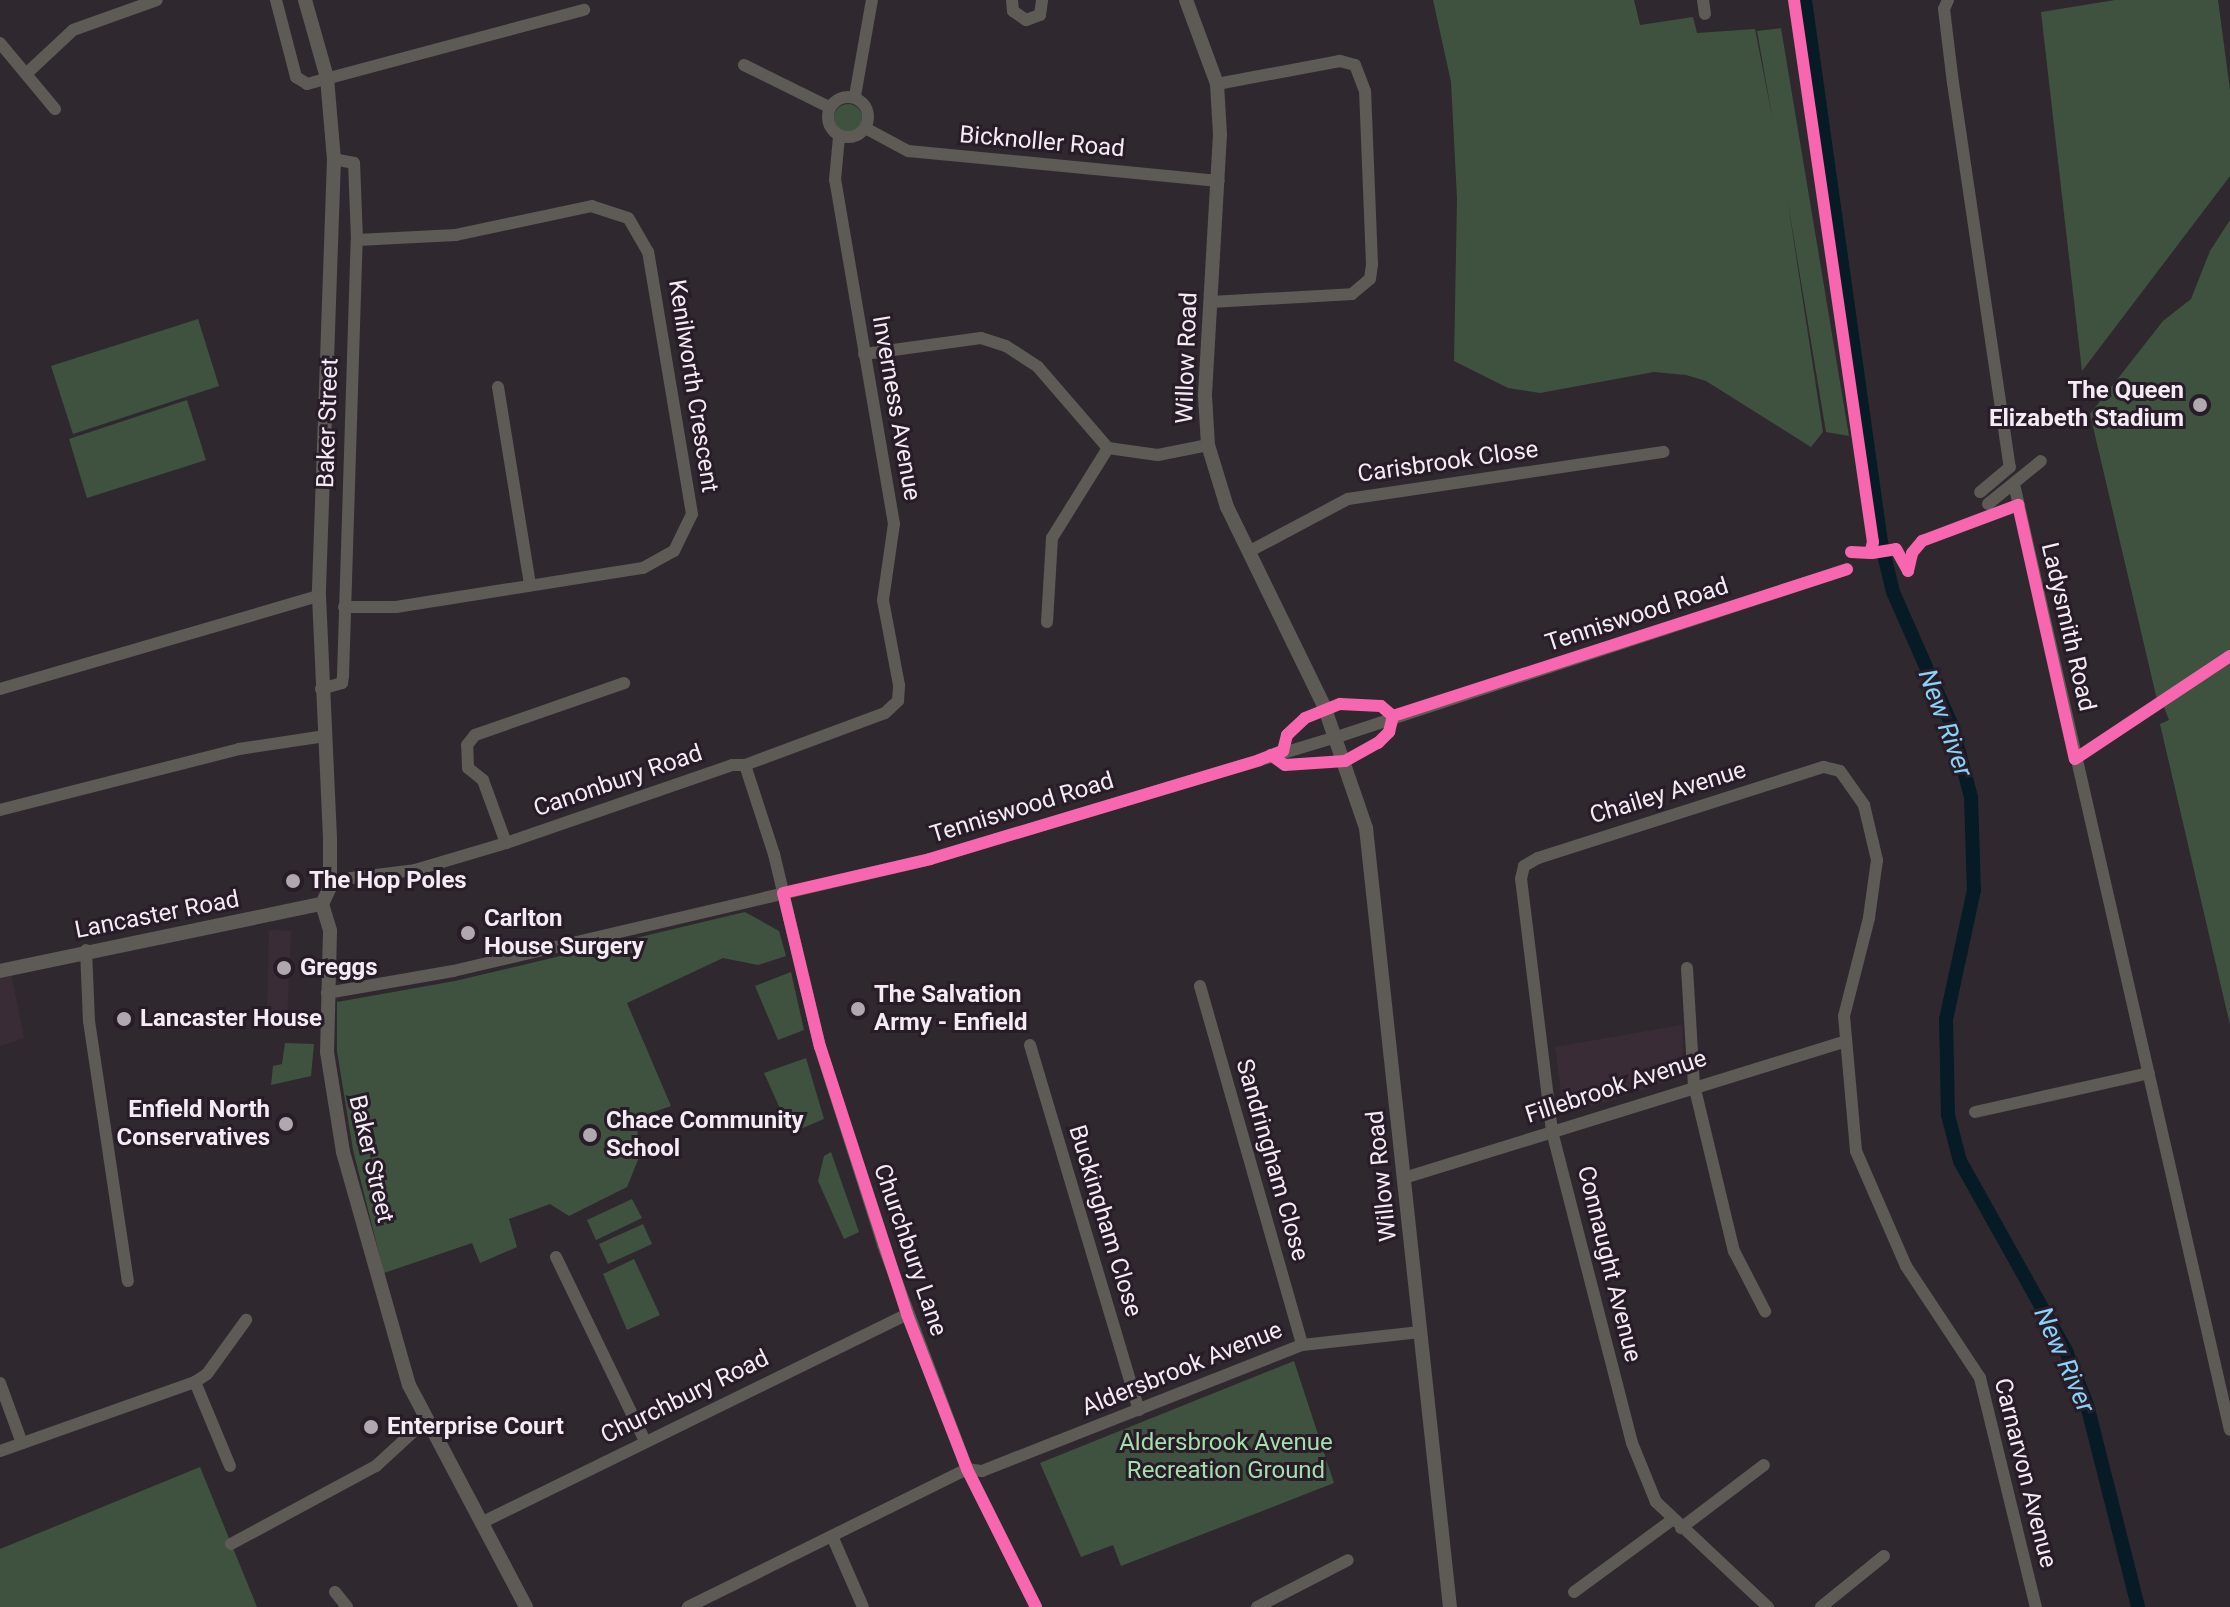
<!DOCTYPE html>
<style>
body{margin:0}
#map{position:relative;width:2230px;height:1607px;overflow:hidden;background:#2f292f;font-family:Roboto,sans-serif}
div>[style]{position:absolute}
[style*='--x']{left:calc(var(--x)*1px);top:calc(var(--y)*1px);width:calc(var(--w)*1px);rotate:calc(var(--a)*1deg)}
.commercial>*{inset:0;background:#3a2c36}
.green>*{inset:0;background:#3e523f}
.round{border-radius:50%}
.canal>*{height:14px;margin:-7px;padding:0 7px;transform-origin:7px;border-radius:7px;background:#061b26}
.minor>*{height:12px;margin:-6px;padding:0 6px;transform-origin:6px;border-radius:6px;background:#5e5a56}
.minor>.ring{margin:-6px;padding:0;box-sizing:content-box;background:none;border:12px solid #5e5a56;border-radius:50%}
.tertiary>*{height:14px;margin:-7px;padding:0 7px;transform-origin:7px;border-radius:7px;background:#5e5a56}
.cycleway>*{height:12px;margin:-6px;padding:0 6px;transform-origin:6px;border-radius:6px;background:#f766af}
.dots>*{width:22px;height:22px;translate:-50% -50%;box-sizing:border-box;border:4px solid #271c28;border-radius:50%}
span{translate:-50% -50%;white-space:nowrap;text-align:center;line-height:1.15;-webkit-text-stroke:6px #271c28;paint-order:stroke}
.street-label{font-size:24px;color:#f4ecf4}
.poi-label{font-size:24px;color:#f4ecf4;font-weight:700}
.right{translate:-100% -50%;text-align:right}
.left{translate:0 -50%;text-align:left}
.park-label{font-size:24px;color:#a5dfac}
.water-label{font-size:26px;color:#87d3f9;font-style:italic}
</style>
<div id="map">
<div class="commercial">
<i style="clip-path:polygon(269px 930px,291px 931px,287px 1019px,267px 1018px)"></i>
<i style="clip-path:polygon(11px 972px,24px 1038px,0 1046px,0 975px)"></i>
<i style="clip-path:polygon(1682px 1025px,1683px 1063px,1670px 1081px,1581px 1110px,1562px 1098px,1555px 1047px)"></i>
</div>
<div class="green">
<i style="clip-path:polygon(1433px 0,1634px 0,1640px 25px,1693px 17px,1697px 33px,1755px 29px,1773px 121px,1757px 31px,1781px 28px,1849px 436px,1826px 432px,1787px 197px,1823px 432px,1811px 447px,1706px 381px,1686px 375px,1654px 372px,1540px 393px,1508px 388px,1454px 361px,1457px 199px,1451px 82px)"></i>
<i style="clip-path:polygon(2115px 0,2218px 0,2230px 90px,2230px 176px,2082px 371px,2041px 12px)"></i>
<i class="round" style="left:834px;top:104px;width:28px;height:28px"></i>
<i style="clip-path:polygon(2230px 220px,2230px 1025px,2160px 724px,2169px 720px,2164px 707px,2206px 677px,2202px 672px,2158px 704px,2090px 414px,2163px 321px,2191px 299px,2210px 251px)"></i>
<i style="clip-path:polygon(198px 319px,219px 386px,73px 434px,51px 366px)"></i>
<i style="clip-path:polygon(187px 400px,206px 460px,87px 498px,69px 439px)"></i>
<i style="clip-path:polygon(745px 912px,779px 931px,786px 956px,758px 965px,723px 958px,627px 1003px,671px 1106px,636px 1118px,640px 1155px,627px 1187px,569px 1216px,550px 1204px,509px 1219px,517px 1247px,480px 1263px,472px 1243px,384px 1273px,353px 1150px,337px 1051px,337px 1002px,455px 981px)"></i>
<i style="clip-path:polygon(791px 972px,804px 1030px,778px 1040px,755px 986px)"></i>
<i style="clip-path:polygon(285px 1043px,314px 1044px,311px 1076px,271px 1085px,273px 1066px,282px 1064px)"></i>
<i style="clip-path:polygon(806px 1058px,824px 1119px,791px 1133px,764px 1073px)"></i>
<i style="clip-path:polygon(831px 1152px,859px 1232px,844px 1239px,818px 1181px,824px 1156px)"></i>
<i style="clip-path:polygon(632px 1199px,642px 1218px,596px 1240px,587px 1220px)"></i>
<i style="clip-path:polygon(643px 1224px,652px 1244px,608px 1264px,599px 1244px)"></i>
<i style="clip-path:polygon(634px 1259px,660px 1315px,627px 1330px,603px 1274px)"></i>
<i style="clip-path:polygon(1294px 1361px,1334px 1483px,1121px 1566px,1113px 1545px,1081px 1557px,1040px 1463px)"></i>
<i style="clip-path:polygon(200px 1467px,257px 1607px,0 1607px,0 1549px)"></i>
</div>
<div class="canal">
<i style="--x:1805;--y:0;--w:547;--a:82.02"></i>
<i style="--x:1881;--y:542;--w:51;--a:76.5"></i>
<i style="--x:1893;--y:592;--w:146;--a:66.2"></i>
<i style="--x:1952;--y:726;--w:73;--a:75"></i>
<i style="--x:1971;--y:797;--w:93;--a:88.2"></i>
<i style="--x:1974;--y:890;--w:132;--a:102.2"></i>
<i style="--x:1946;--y:1019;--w:96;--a:88.8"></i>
<i style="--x:1948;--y:1115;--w:48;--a:75.4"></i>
<i style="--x:1960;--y:1161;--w:218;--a:60.8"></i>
<i style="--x:2066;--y:1351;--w:58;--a:68.7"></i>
<i style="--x:2087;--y:1405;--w:208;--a:75.8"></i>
</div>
<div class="minor">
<i style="--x:276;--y:0;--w:80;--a:75.4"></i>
<i style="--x:296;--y:77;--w:13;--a:32"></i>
<i style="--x:307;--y:84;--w:287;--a:-15"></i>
<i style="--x:1012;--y:0;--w:11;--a:85"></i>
<i style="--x:1013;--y:11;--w:16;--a:35"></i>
<i style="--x:1026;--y:20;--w:15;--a:-20"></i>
<i style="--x:1040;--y:15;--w:15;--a:-82"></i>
<i style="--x:1703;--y:0;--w:14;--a:82"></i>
<i style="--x:1948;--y:0;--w:10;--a:114"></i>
<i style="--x:1944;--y:9;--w:75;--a:83.1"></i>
<i style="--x:1953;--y:83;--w:388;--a:81.6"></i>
<i style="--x:2010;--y:467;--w:39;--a:140"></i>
<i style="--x:0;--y:43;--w:86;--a:50.2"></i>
<i style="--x:744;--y:65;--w:95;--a:26.3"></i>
<i style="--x:26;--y:74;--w:64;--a:-43.1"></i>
<i style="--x:73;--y:30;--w:89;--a:-19.7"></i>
<i style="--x:855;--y:96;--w:97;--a:-80"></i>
<i class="ring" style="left:828px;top:97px;width:28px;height:28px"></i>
<i style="--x:867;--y:129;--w:47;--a:28.2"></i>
<i style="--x:908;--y:151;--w:312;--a:5.5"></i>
<i style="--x:1211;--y:302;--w:141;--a:-3.2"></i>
<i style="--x:1352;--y:294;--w:23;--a:-40"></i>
<i style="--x:1370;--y:279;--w:15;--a:-82"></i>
<i style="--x:1372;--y:264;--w:173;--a:-92.3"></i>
<i style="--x:1365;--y:91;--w:28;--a:-111"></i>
<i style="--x:1355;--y:65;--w:16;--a:-165"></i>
<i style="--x:1340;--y:61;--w:125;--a:169.4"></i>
<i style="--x:864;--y:354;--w:118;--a:-7.8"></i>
<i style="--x:981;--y:338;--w:26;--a:18"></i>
<i style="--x:1006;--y:346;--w:38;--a:33"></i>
<i style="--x:1038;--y:367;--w:107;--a:49.2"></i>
<i style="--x:1108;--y:448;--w:50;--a:8"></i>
<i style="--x:1158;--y:455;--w:51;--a:-11.3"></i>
<i style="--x:498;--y:387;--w:201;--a:80.8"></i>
<i style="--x:2014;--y:484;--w:970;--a:77.14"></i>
<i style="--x:1988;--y:504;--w:68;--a:-39.1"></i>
<i style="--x:1250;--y:551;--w:111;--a:-28"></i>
<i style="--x:1348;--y:499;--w:319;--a:-8.5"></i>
<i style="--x:344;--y:607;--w:52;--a:0"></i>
<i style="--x:396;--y:607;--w:250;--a:-9"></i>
<i style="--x:643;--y:568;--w:35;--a:-29"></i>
<i style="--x:674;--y:551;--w:41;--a:-64.1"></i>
<i style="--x:692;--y:514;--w:266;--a:-99.5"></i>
<i style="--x:648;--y:252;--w:39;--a:-120"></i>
<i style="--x:628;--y:218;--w:38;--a:-162"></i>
<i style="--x:592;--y:206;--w:139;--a:168"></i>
<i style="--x:456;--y:235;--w:99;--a:177.1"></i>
<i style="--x:1047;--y:622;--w:84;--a:-86.6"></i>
<i style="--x:1052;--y:538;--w:106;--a:-58.1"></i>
<i style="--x:0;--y:689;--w:332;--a:-16.3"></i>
<i style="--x:321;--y:689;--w:22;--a:-16"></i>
<i style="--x:342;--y:683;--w:7;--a:-82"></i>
<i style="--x:343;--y:676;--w:436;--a:-88.2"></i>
<i style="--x:357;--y:240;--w:77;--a:-92.2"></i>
<i style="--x:354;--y:163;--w:20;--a:-169"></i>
<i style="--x:745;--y:765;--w:94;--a:72"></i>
<i style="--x:774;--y:854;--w:198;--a:76.6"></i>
<i style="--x:820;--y:1047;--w:208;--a:72.3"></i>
<i style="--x:883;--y:1245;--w:239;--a:69.4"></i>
<i style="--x:967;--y:1469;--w:154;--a:63.4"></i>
<i style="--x:0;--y:810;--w:247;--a:-14.3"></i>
<i style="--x:239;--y:749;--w:87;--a:-8.6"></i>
<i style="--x:506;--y:843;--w:67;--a:-110.1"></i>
<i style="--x:483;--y:780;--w:19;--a:-141"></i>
<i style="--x:468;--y:768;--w:23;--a:-92"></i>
<i style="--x:467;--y:745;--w:13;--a:-51"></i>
<i style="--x:475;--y:735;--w:158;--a:-19.2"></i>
<i style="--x:330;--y:887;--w:23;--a:-23"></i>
<i style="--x:351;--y:878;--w:64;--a:-7.1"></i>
<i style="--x:415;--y:870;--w:95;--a:-16.5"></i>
<i style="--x:506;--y:843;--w:239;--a:-19"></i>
<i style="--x:732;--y:765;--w:13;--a:0"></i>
<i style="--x:745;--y:765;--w:149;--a:-20.4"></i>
<i style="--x:885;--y:713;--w:18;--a:-43"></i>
<i style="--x:898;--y:701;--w:16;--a:-86"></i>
<i style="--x:899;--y:685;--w:86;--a:-100.7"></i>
<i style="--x:883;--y:600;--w:77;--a:-81.8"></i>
<i style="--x:894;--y:524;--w:349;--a:-99.7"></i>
<i style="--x:835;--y:180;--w:43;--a:-84.7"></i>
<i style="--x:86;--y:950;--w:71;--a:87.6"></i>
<i style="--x:89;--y:1021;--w:263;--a:81.5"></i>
<i style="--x:1687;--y:968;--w:117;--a:86.6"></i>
<i style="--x:1694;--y:1085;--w:171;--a:76.5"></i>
<i style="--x:1734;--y:1251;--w:68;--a:62.7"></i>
<i style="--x:1200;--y:986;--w:373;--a:74.1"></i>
<i style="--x:327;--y:993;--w:128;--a:-9.9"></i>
<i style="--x:453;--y:971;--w:490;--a:-13.2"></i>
<i style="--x:930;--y:859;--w:425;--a:-16.7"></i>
<i style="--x:1337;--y:737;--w:537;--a:-18.23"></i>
<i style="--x:1030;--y:1045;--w:381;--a:73.4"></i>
<i style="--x:1975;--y:1112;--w:178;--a:-12.6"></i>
<i style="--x:1404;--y:1178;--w:459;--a:-17.2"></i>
<i style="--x:556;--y:1257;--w:204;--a:64.2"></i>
<i style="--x:195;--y:1382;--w:14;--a:-34"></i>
<i style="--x:207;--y:1374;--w:67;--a:-54.2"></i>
<i style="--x:0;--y:1383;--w:64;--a:69.9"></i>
<i style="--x:0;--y:1451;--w:207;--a:-19.5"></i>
<i style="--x:195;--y:1382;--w:91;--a:67.4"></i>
<i style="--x:483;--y:1522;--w:472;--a:-26.1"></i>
<i style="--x:1681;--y:1528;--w:104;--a:-37.2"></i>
<i style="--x:832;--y:1536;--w:77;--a:66.4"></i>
<i style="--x:231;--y:1544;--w:165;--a:-28.3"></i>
<i style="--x:376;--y:1466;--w:67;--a:-42.6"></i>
<i style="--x:335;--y:1592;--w:19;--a:51"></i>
<i style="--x:1574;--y:1592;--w:122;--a:-36.3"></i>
<i style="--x:688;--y:1607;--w:311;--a:-26.3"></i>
<i style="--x:967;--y:1469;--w:15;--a:8"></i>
<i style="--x:982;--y:1471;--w:344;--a:-21.5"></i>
<i style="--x:1302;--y:1345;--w:119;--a:-6.3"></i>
<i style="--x:1257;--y:1607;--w:102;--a:-27.3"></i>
<i style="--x:1768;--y:1607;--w:154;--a:-136.8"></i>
<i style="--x:1656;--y:1502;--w:64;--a:-112.1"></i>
<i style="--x:1632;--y:1443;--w:322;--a:-104.4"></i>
<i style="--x:1552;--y:1131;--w:254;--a:-97"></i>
<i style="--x:1521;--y:879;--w:13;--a:-77"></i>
<i style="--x:1524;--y:866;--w:16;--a:-30"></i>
<i style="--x:1538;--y:858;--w:300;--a:-17.7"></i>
<i style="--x:1824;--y:767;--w:16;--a:14"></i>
<i style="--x:1840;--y:771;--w:42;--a:54.8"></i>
<i style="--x:1864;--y:805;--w:57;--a:76.7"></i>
<i style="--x:1877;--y:860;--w:59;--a:97.9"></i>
<i style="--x:1869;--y:918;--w:101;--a:104.3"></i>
<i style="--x:1844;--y:1016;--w:136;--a:84.9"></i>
<i style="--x:1856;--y:1151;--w:125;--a:66.5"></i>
<i style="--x:1906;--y:1266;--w:134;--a:56.5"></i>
<i style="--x:1980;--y:1378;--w:236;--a:76.3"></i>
<i style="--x:1821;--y:1607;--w:81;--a:-39"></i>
</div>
<div class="tertiary">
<i style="--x:305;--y:0;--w:81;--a:74.2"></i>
<i style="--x:327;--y:78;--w:81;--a:85.1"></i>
<i style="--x:334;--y:159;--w:437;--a:92"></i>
<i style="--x:319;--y:596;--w:242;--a:87.4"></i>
<i style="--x:330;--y:838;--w:49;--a:90"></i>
<i style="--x:330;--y:887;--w:19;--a:115"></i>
<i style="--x:322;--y:904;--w:28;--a:73"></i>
<i style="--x:330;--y:931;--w:121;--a:91.4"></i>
<i style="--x:327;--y:1052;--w:101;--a:80.9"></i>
<i style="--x:343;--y:1152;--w:242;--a:74.2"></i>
<i style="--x:409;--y:1385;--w:251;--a:62.2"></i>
<i style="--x:1186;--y:0;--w:90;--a:69.7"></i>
<i style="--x:1217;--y:84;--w:50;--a:86.6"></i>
<i style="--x:1220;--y:134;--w:262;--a:93.3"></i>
<i style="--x:1205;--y:396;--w:49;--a:86.5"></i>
<i style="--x:1208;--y:445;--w:65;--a:73"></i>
<i style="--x:1227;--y:507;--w:221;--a:64"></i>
<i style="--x:1324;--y:706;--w:129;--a:71"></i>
<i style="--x:1366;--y:828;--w:784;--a:83.85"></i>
<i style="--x:0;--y:971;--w:329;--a:-11.8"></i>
</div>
<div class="cycleway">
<i style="--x:1794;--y:0;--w:548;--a:81.71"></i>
<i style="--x:1873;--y:542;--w:11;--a:105"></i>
<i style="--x:1870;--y:553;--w:19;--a:-177"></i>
<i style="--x:1872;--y:553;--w:24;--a:-9"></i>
<i style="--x:1896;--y:549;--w:25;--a:61"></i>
<i style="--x:1908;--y:571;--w:18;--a:-77"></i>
<i style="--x:1912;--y:553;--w:16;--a:-50"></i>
<i style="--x:1922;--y:541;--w:103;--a:-20.6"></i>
<i style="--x:2018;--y:505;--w:260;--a:77.4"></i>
<i style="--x:2075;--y:759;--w:186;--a:-33.6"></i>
<i style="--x:1393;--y:716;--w:477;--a:-17.9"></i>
<i style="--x:1271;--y:755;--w:17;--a:36"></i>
<i style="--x:1285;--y:765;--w:60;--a:-3.8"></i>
<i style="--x:1345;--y:761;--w:38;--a:-29"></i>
<i style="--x:1378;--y:743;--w:16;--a:-45"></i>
<i style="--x:1389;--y:732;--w:16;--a:-76"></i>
<i style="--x:1036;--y:1607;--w:154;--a:-116.6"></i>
<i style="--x:967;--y:1469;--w:166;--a:-111.2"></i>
<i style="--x:907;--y:1314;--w:281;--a:-108"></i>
<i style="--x:820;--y:1047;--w:158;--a:-103.5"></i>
<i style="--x:783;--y:893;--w:151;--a:-13"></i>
<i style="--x:930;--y:859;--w:344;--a:-16.7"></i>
<i style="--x:1259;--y:760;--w:26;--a:-21"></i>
<i style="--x:1283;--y:751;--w:16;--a:-76"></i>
<i style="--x:1287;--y:735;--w:25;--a:-43"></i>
<i style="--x:1305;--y:718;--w:38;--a:-22"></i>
<i style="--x:1340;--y:704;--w:41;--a:2.8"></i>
<i style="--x:1381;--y:706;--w:16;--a:40"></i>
</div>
<div class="dots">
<i style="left:2200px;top:405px;background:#afa8af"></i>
<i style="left:293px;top:881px;background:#afa8af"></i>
<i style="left:468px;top:933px;background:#afa8af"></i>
<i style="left:284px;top:968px;background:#afa8af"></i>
<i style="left:858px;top:1009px;background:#afa8af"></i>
<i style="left:124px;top:1019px;background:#afa8af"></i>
<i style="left:286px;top:1124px;background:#afa8af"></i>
<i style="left:590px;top:1135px;background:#afa8af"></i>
<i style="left:371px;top:1427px;background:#afa8af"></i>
</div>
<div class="street-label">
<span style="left:1042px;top:142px;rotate:5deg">Bicknoller Road</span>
<span style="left:1187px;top:358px;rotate:-88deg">Willow Road</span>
<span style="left:693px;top:386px;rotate:81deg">Kenilworth Crescent</span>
<span style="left:896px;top:408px;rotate:80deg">Inverness Avenue</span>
<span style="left:328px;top:423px;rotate:-88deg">Baker Street</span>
<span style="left:1448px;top:462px;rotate:-8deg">Carisbrook Close</span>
<span style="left:1637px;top:615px;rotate:-18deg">Tenniswood Road</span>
<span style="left:2068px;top:627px;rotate:77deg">Ladysmith Road</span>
<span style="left:618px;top:781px;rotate:-19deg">Canonbury Road</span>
<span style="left:1668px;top:793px;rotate:-17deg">Chailey Avenue</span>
<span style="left:1022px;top:808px;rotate:-17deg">Tenniswood Road</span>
<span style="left:157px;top:915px;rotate:-11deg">Lancaster Road</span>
<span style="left:1616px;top:1087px;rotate:-18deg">Fillebrook Avenue</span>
<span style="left:371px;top:1159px;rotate:77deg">Baker Street</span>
<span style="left:1272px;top:1160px;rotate:74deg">Sandringham Close</span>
<span style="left:1382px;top:1176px;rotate:-96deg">Willow Road</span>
<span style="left:1105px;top:1221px;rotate:73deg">Buckingham Close</span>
<span style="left:910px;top:1250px;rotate:71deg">Churchbury Lane</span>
<span style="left:1609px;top:1264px;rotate:76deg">Connaught Avenue</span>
<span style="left:1182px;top:1369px;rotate:-22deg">Aldersbrook Avenue</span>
<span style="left:685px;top:1397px;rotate:-26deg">Churchbury Road</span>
<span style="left:2025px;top:1473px;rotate:76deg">Carnarvon Avenue</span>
</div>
<div class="poi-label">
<span class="right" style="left:2184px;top:405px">The Queen<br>Elizabeth Stadium</span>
<span class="left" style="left:309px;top:881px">The Hop Poles</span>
<span class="left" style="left:484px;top:933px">Carlton<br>House Surgery</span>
<span class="left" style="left:300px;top:968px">Greggs</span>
<span class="left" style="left:874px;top:1009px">The Salvation<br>Army - Enfield</span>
<span class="left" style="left:140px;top:1019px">Lancaster House</span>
<span class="right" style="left:270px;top:1124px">Enfield North<br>Conservatives</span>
<span class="left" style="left:606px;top:1135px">Chace Community<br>School</span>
<span class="left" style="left:387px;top:1427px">Enterprise Court</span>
</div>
<div class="park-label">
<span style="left:1226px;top:1457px">Aldersbrook Avenue<br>Recreation Ground</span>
</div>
<div class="water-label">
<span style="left:1945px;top:723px;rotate:70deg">New River</span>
<span style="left:2064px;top:1360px;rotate:66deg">New River</span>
</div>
</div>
